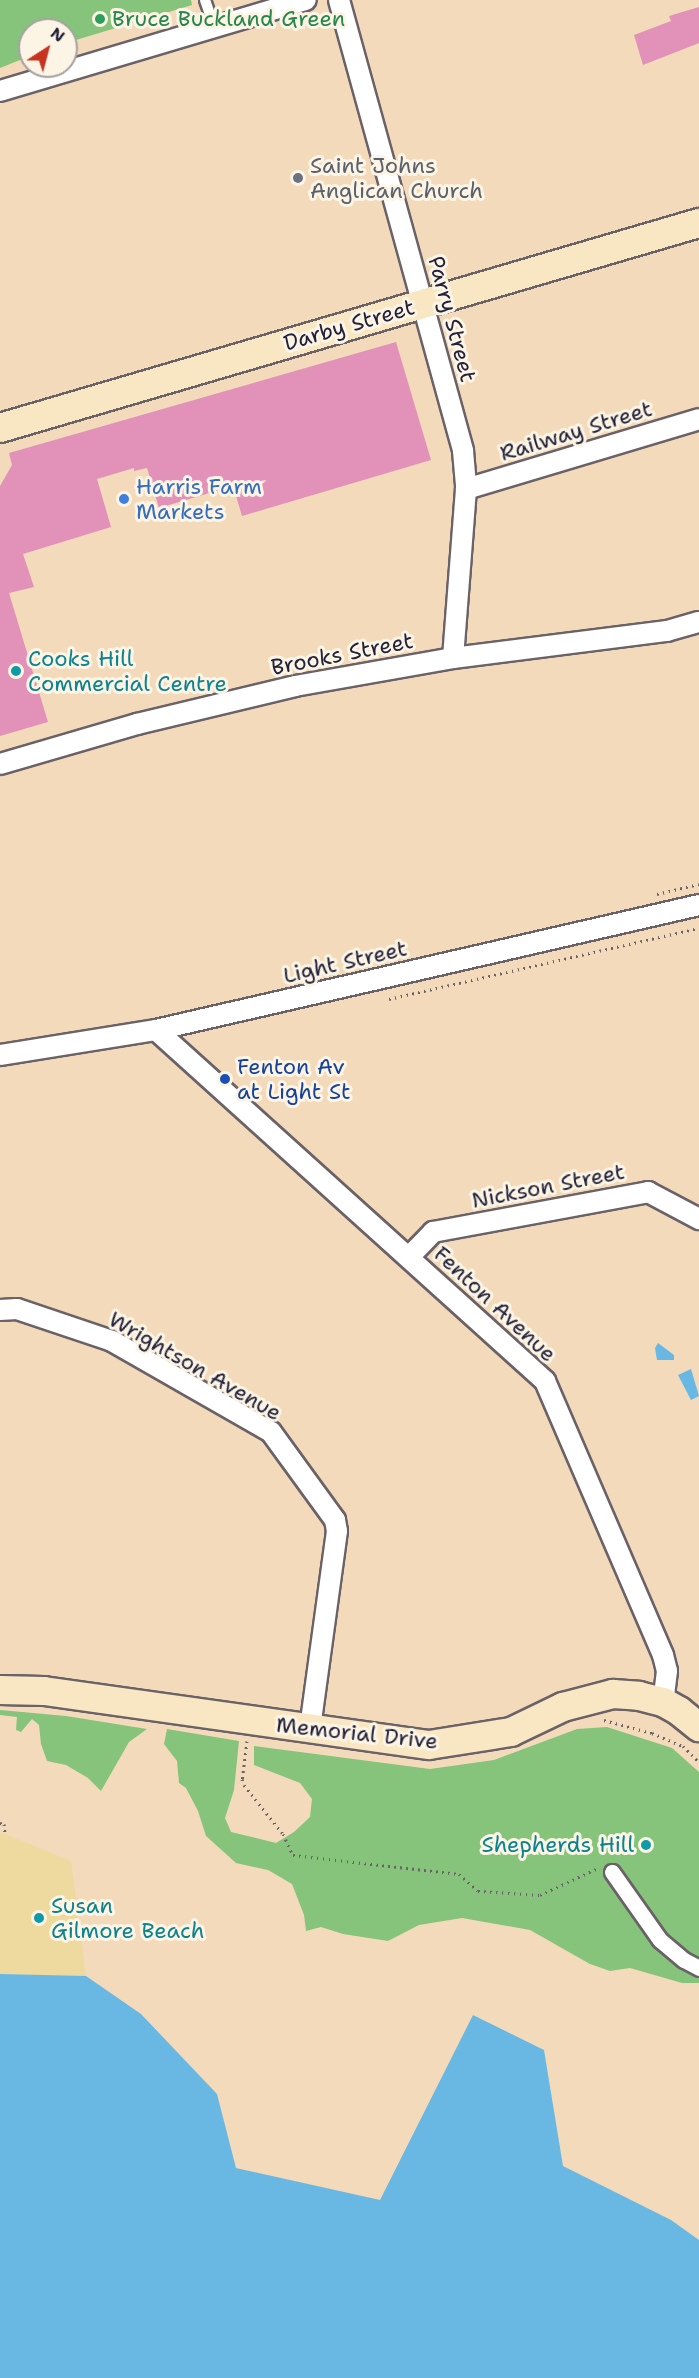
<!DOCTYPE html>
<style>
body{margin:0}
#map{position:relative;width:699px;height:2378px;overflow:hidden;background:#f2dabb;font-family:"Shantell Sans",sans-serif}
div>[style]{position:absolute}
[style*='--x']{left:calc(var(--x)*1px);top:calc(var(--y)*1px);width:calc(var(--w)*1px);rotate:calc(var(--a)*1deg)}
.green>*{inset:0;background:#87c47b}
.sand>*{inset:0;background:#eeda9e}
.water>*{inset:0;background:#69b8e3}
.building>*{inset:0;background:#e291b8}
.path>*{height:3px;margin-top:-1.5px;transform-origin:0;background:repeating-linear-gradient(90deg,#6b6268 0 1.5px,transparent 0 6px)}
.roads{filter:drop-shadow(2px 0 #6b6268) drop-shadow(-2px 0 #6b6268) drop-shadow(0 2px #6b6268) drop-shadow(0 -2px #6b6268)}
.service>*{height:10px;margin:-5px;padding:0 5px;transform-origin:5px;border-radius:5px;background:#fff}
.pedestrian>*{height:15px;margin:-7.5px;padding:0 7.5px;transform-origin:7.5px;border-radius:7.5px;background:#fff}
.minor>*{height:20px;margin:-10px;padding:0 10px;transform-origin:10px;border-radius:10px;background:#fff}
.secondary>*{height:28px;margin:-14px;padding:0 14px;transform-origin:14px;border-radius:14px;background:#f9e7c3}
.dots>*{width:16px;height:16px;translate:-50% -50%;box-sizing:border-box;border:3px solid #fcf5e5;border-radius:50%}
span{translate:-50% -50%;white-space:nowrap;text-align:center;line-height:1.15;-webkit-text-stroke:6px #fcf5e5;paint-order:stroke}
.leisure-label{font-size:22px;color:#27864d}
.left{translate:0 -50%;text-align:left}
.worship-label{font-size:22px;color:#5b616d}
.street-label{font-size:22px;color:#22223b}
.shop-label{font-size:22px;color:#366cbe}
.culture-label{font-size:22px;color:#0d838f}
.right{translate:-100% -50%;text-align:right}
.transit-label{font-size:22px;color:#164399}
.north{position:absolute;left:18px;top:18px;width:60px;height:60px;box-sizing:border-box;background:#fcf5e5;border:2px solid #a5a1a1;border-radius:50%;rotate:36deg;font-size:16px;font-weight:700;line-height:24px;text-align:center;color:#22223b}
.north::after{content:'';display:block;margin:auto;width:21px;height:27px;background:#c8321e;clip-path:polygon(50% 0,100% 100%,50% 72%,0 100%)}
</style>
<div id="map">
<div class="green">
<i style="clip-path:polygon(0 0,191px 0,192px 5px,66px 43px,66px 30px,30px 30px,30px 56px,0 68px)"></i>
<i style="clip-path:polygon(0 1710px,66px 1716px,147px 1729px,129px 1742px,101px 1791px,88px 1778px,66px 1765px,47px 1761px,41px 1744px,39px 1725px,32px 1719px,21px 1732px,16px 1730px,17px 1717px,0 1715px)"></i>
<i style="clip-path:polygon(607px 1727px,672px 1748px,699px 1772px,699px 1983px,682px 1983px,630px 1968px,610px 1971px,590px 1964px,530px 1930px,462px 1918px,419px 1925px,388px 1941px,343px 1934px,321px 1927px,306px 1931px,304px 1915px,292px 1884px,268px 1870px,236px 1863px,206px 1836px,198px 1811px,186px 1788px,179px 1783px,177px 1761px,164px 1744px,167px 1729px,239px 1741px,234px 1790px,225px 1818px,231px 1832px,276px 1843px,294px 1832px,310px 1817px,312px 1799px,300px 1783px,254px 1765px,254px 1746px,430px 1769px,494px 1760px,577px 1729px)"></i>
</div>
<div class="sand">
<i style="clip-path:polygon(0 1834px,5px 1834px,71px 1861px,86px 1976px,0 1974px)"></i>
</div>
<div class="water">
<i style="clip-path:polygon(658px 1343px,674px 1355px,674px 1360px,657px 1360px,655px 1348px)"></i>
<i style="clip-path:polygon(691px 1369px,699px 1396px,691px 1400px,678px 1375px)"></i>
<i style="clip-path:polygon(0 1974px,86px 1976px,141px 2014px,217px 2094px,236px 2168px,380px 2200px,473px 2015px,544px 2050px,563px 2166px,671px 2220px,699px 2240px,699px 2378px,0 2378px)"></i>
</div>
<div class="building">
<i style="clip-path:polygon(699px 7px,699px 43px,643px 65px,634px 35px,671px 21px,669px 16px)"></i>
<i style="clip-path:polygon(396px 342px,431px 460px,242px 516px,233px 486px,159px 508px,147px 468px,134px 471px,134px 468px,97px 479px,111px 527px,23px 554px,34px 587px,9px 593px,48px 722px,0 736px,0 486px,12px 465px,9px 453px)"></i>
</div>
<div class="path">
<i style="--x:657;--y:894;--w:43;--a:-13.4"></i>
<i style="--x:389;--y:999;--w:318;--a:-12.9"></i>
<i style="--x:604;--y:1720;--w:50;--a:15.2"></i>
<i style="--x:652;--y:1733;--w:34;--a:23"></i>
<i style="--x:683;--y:1746;--w:23;--a:45"></i>
<i style="--x:247;--y:1741;--w:38;--a:97"></i>
<i style="--x:242;--y:1779;--w:6;--a:72"></i>
<i style="--x:244;--y:1785;--w:63;--a:51.5"></i>
<i style="--x:283;--y:1834;--w:23;--a:65"></i>
<i style="--x:293;--y:1855;--w:167;--a:6.5"></i>
<i style="--x:459;--y:1874;--w:25;--a:42"></i>
<i style="--x:478;--y:1891;--w:62;--a:3.7"></i>
<i style="--x:540;--y:1895;--w:62;--a:-24.9"></i>
<i style="--x:0;--y:1823;--w:4;--a:14"></i>
<i style="--x:4;--y:1824;--w:10;--a:84"></i>
</div>
<div class="roads">
<div class="service">
<i style="--x:205;--y:0;--w:28;--a:71"></i>
</div>
<div class="pedestrian">
<i style="--x:612;--y:1872;--w:83;--a:54.8"></i>
<i style="--x:660;--y:1940;--w:31;--a:40"></i>
<i style="--x:684;--y:1960;--w:17;--a:28"></i>
</div>
<div class="minor">
<i style="--x:339;--y:0;--w:468;--a:74.6"></i>
<i style="--x:463;--y:451;--w:38;--a:85"></i>
<i style="--x:466;--y:489;--w:169;--a:94.4"></i>
<i style="--x:0;--y:91;--w:319;--a:-16.6"></i>
<i style="--x:466;--y:489;--w:243;--a:-16.7"></i>
<i style="--x:0;--y:764;--w:143;--a:-16.3"></i>
<i style="--x:137;--y:724;--w:163;--a:-13.5"></i>
<i style="--x:295;--y:686;--w:160;--a:-10"></i>
<i style="--x:453;--y:658;--w:216;--a:-7.2"></i>
<i style="--x:667;--y:631;--w:33;--a:-16"></i>
<i style="--x:156;--y:1030;--w:524;--a:42.06"></i>
<i style="--x:545;--y:1381;--w:298;--a:66.7"></i>
<i style="--x:663;--y:1655;--w:16;--a:76"></i>
<i style="--x:667;--y:1671;--w:31;--a:97"></i>
<i style="--x:0;--y:1055;--w:158;--a:-9.1"></i>
<i style="--x:156;--y:1030;--w:557;--a:-12.96"></i>
<i style="--x:409;--y:1257;--w:35;--a:-46"></i>
<i style="--x:433;--y:1232;--w:219;--a:-10.5"></i>
<i style="--x:648;--y:1192;--w:58;--a:27.9"></i>
<i style="--x:0;--y:1310;--w:17;--a:-3"></i>
<i style="--x:17;--y:1309;--w:100;--a:18.6"></i>
<i style="--x:112;--y:1341;--w:183;--a:29.8"></i>
<i style="--x:271;--y:1432;--w:109;--a:54"></i>
<i style="--x:335;--y:1520;--w:11;--a:80"></i>
<i style="--x:337;--y:1531;--w:200;--a:97.8"></i>
</div>
<div class="secondary">
<i style="--x:0;--y:428;--w:728;--a:-16.35"></i>
<i style="--x:0;--y:1690;--w:44;--a:1.3"></i>
<i style="--x:44;--y:1691;--w:389;--a:8"></i>
<i style="--x:429;--y:1745;--w:83;--a:-9"></i>
<i style="--x:511;--y:1732;--w:58;--a:-25.7"></i>
<i style="--x:563;--y:1707;--w:52;--a:-14.6"></i>
<i style="--x:613;--y:1694;--w:26;--a:4"></i>
<i style="--x:639;--y:1696;--w:25;--a:14"></i>
<i style="--x:663;--y:1702;--w:18;--a:29"></i>
<i style="--x:679;--y:1711;--w:26;--a:39"></i>
</div>
</div>
<div class="dots">
<i style="left:100px;top:19px;background:#2e9e5b"></i>
<i style="left:298px;top:178px;background:#6b7280"></i>
<i style="left:124px;top:499px;background:#3f7fe0"></i>
<i style="left:16px;top:671px;background:#0f9aa8"></i>
<i style="left:225px;top:1079px;background:#1a4fb4"></i>
<i style="left:646px;top:1845px;background:#0f9aa8"></i>
<i style="left:39px;top:1918px;background:#0f9aa8"></i>
</div>
<div class="leisure-label">
<span class="left" style="left:112px;top:19px">Bruce Buckland Green</span>
</div>
<div class="worship-label">
<span class="left" style="left:310px;top:178px">Saint Johns<br>Anglican Church</span>
</div>
<div class="street-label">
<span style="left:452px;top:319px;rotate:75deg">Parry Street</span>
<span style="left:349px;top:325px;rotate:-16deg">Darby Street</span>
<span style="left:576px;top:431px;rotate:-17deg">Railway Street</span>
<span style="left:342px;top:654px;rotate:-11deg">Brooks Street</span>
<span style="left:345px;top:962px;rotate:-13deg">Light Street</span>
<span style="left:548px;top:1186px;rotate:-11deg">Nickson Street</span>
<span style="left:495px;top:1304px;rotate:43deg">Fenton Avenue</span>
<span style="left:195px;top:1366px;rotate:30deg">Wrightson Avenue</span>
<span style="left:357px;top:1733px;rotate:6deg">Memorial Drive</span>
</div>
<div class="shop-label">
<span class="left" style="left:136px;top:499px">Harris Farm<br>Markets</span>
</div>
<div class="culture-label">
<span class="left" style="left:28px;top:671px">Cooks Hill<br>Commercial Centre</span>
<span class="right" style="left:634px;top:1845px">Shepherds Hill</span>
<span class="left" style="left:51px;top:1918px">Susan<br>Gilmore Beach</span>
</div>
<div class="transit-label">
<span class="left" style="left:237px;top:1079px">Fenton Av<br>at Light St</span>
</div>
<div class="north">N</div>
</div>
